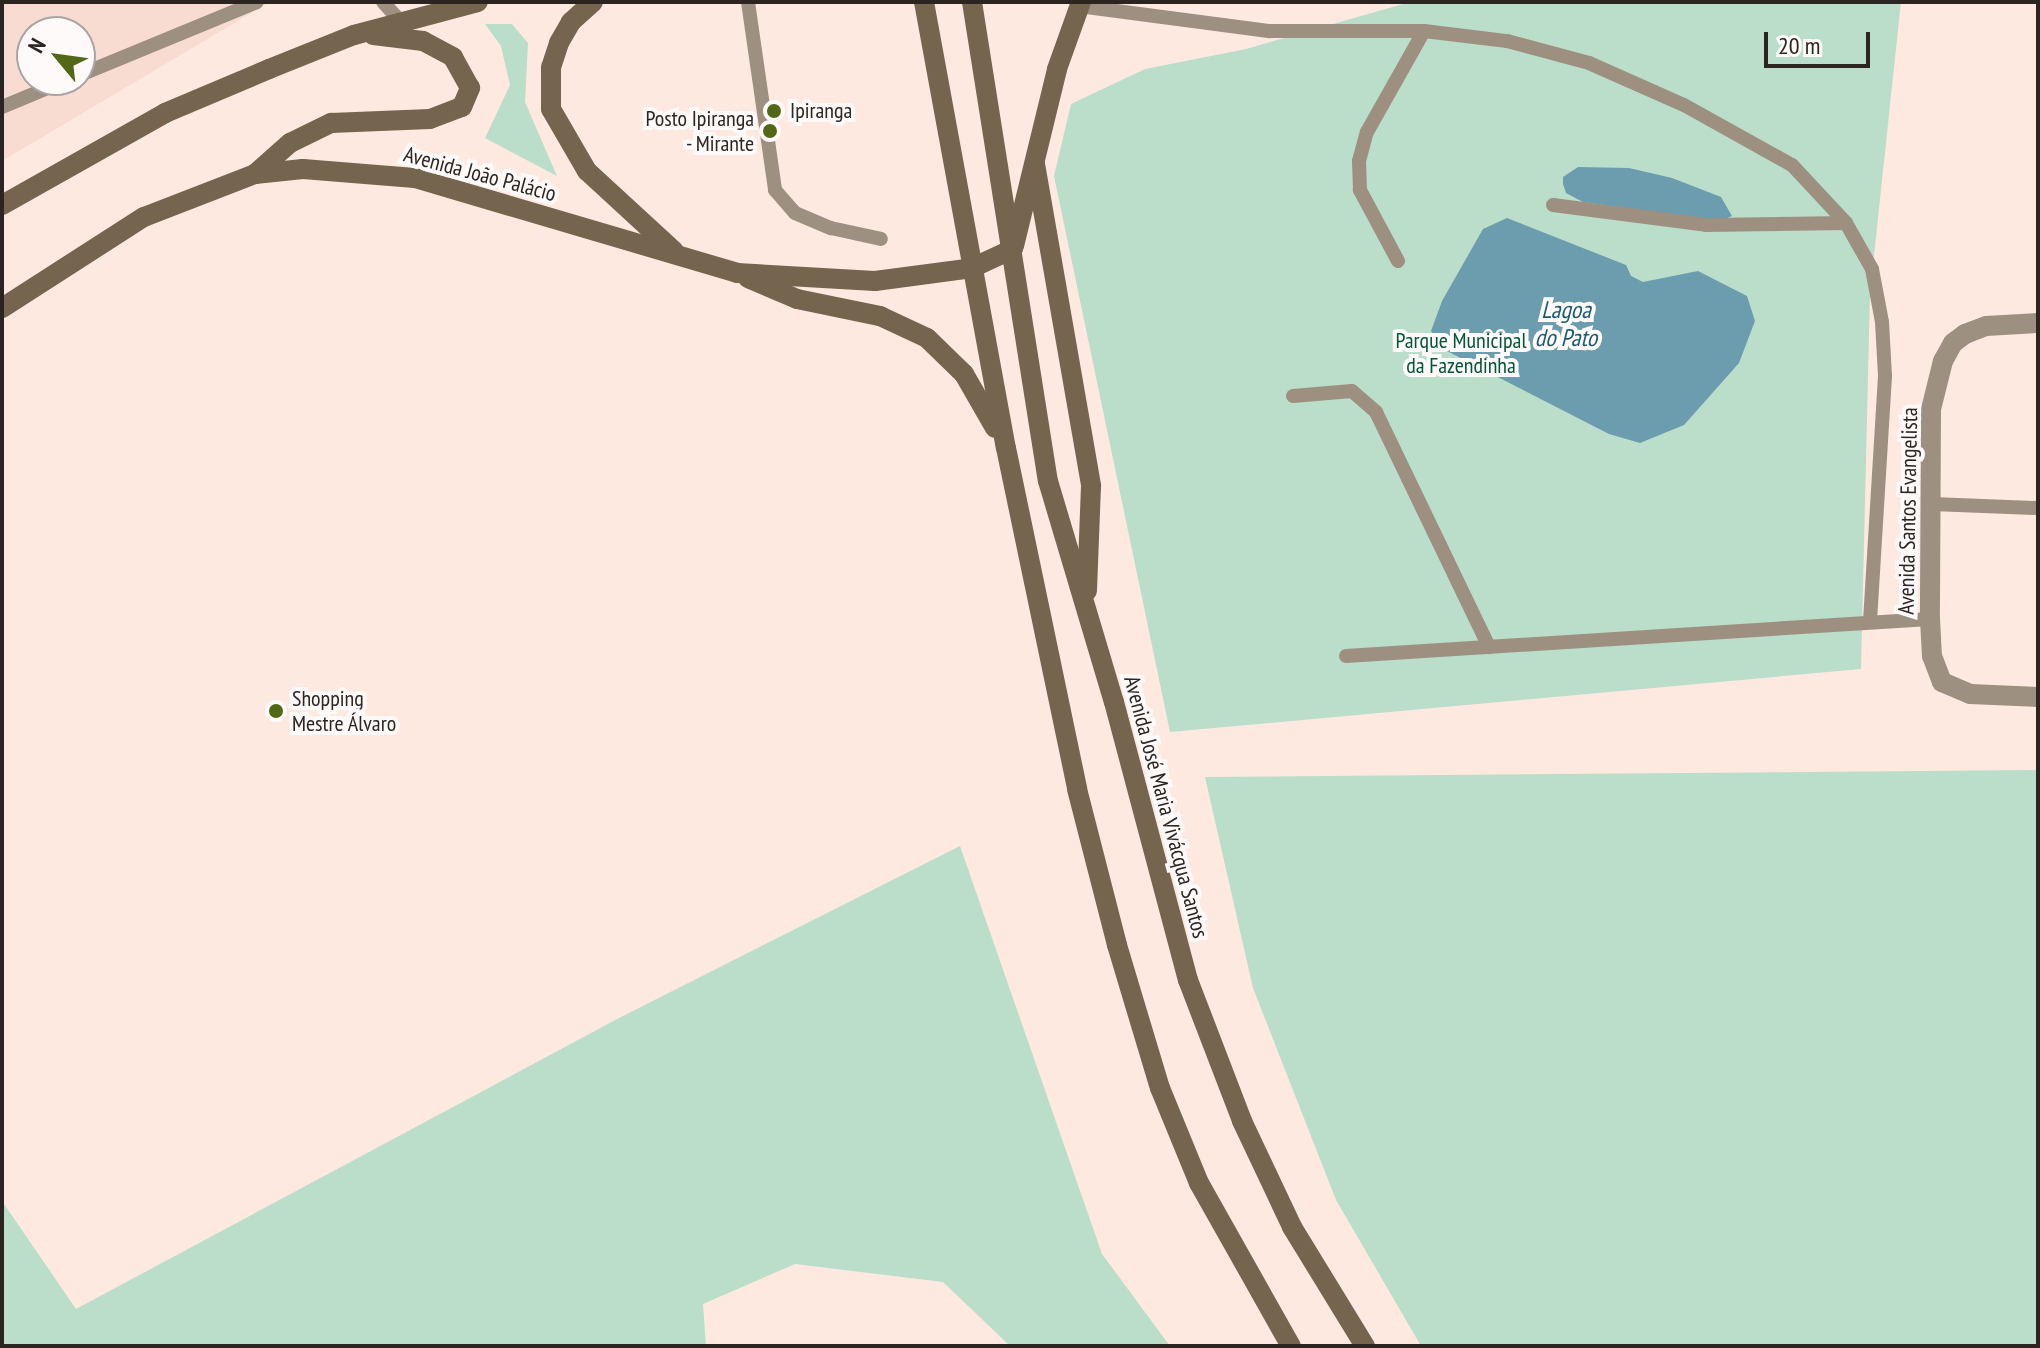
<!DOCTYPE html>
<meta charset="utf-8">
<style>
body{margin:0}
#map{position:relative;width:2040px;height:1348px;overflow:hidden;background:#fee9e1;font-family:"PT Sans Narrow",sans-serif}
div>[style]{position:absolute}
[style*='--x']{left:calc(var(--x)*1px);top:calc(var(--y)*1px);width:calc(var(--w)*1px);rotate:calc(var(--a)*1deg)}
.built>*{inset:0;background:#f8dbd1}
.green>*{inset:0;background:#badeca}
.water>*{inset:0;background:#6b9dae}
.lane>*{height:14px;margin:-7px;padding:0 7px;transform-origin:7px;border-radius:7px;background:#9d9081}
.street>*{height:20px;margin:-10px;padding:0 10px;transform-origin:10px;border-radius:10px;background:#9d9081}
.secondary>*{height:20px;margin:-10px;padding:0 10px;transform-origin:10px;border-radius:10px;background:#75644e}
.dots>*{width:22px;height:22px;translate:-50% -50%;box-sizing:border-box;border:4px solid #fefaf9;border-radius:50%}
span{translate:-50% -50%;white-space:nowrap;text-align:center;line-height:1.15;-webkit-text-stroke:8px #fefaf9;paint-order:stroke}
.poi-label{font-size:22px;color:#2c2421}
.left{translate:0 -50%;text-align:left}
.right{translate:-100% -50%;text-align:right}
.street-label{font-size:22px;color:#2c2421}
.park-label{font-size:22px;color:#025637}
.water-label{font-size:24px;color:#1a5d70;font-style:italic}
.frame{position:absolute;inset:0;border:4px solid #2c2421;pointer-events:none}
.north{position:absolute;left:16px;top:16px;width:80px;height:80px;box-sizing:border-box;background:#fefaf9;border:2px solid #aaa4a3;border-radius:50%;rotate:299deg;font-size:22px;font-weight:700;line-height:32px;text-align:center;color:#2c2421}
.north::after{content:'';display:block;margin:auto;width:28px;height:36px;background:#526816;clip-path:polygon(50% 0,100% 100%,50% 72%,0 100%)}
.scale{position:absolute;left:1764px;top:32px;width:106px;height:36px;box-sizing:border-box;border:4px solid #2c2421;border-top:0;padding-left:10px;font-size:24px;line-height:28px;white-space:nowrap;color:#2c2421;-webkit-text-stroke:6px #fefaf9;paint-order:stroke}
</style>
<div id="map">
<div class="built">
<i style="clip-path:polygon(evenodd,2px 2px,270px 2px,2px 161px,2px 2px,32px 32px,80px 32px,80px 80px,32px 80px,32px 32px)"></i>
</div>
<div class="green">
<i style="clip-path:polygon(1410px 2px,1901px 2px,1870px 293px,1861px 669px,1170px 732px,1054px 176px,1071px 104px,1145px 69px,1246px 49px)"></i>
<i style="clip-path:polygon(485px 24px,512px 24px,528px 43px,525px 102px,557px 176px,485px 138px,510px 85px,501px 46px)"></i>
<i style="clip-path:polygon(2038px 770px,2038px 1346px,1421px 1346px,1336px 1200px,1253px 988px,1205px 777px)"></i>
<i style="clip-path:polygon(960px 846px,1102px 1254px,1170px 1346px,1010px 1346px,943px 1282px,795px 1264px,703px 1304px,706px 1346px,2px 1346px,2px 1201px,76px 1309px,619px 1018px)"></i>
</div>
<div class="water">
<i style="clip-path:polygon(1578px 167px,1629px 168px,1672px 178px,1721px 197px,1732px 216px,1720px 221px,1583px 202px,1566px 193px,1563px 184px,1563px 177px)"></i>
<i style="clip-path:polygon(1507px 218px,1626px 265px,1631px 276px,1643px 282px,1698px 271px,1747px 296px,1755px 321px,1739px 363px,1684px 425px,1640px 443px,1609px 434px,1445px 350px,1431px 331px,1442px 301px,1483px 229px)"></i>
</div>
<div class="lane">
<i style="--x:383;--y:2;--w:25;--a:48"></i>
<i style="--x:748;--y:2;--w:190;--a:81.8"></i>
<i style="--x:775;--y:190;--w:30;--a:49"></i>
<i style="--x:795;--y:213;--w:39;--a:23"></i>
<i style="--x:831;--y:228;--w:51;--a:12.4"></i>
<i style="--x:1079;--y:6;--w:193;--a:7.5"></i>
<i style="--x:1270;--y:31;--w:154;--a:0"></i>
<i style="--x:1424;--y:31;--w:84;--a:6.9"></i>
<i style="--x:1507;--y:41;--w:85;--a:15"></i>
<i style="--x:1589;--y:63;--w:104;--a:23.9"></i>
<i style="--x:1684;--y:105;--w:124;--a:29.1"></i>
<i style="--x:1792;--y:165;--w:79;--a:47"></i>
<i style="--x:1846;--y:223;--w:53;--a:60.5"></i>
<i style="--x:1872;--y:269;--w:54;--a:79.3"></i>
<i style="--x:1882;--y:322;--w:54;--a:86.8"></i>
<i style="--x:1885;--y:376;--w:244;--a:93.5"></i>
<i style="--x:80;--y:75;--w:191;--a:-22.4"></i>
<i style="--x:2;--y:107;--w:70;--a:-22.6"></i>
<i style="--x:1553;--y:205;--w:154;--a:7.4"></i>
<i style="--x:1706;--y:225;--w:140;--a:-0.8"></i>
<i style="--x:1398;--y:261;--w:81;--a:-118.2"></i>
<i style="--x:1360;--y:190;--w:29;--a:-92"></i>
<i style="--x:1359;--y:161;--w:30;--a:-75"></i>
<i style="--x:1367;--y:132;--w:116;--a:-60.6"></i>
<i style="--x:1293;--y:396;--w:59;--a:-4.8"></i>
<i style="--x:1352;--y:391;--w:32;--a:41"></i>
<i style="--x:1376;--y:412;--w:261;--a:64.3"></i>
<i style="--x:1932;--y:504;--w:106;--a:2.2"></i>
<i style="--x:1346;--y:656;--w:585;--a:-3.63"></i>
</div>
<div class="street">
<i style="--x:2038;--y:323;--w:52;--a:176.7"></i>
<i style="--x:1986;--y:326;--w:22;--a:159"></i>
<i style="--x:1965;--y:334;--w:15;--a:143"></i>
<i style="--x:1953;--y:343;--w:21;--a:119"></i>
<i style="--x:1943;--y:361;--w:49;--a:104"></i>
<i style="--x:1931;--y:409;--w:210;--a:90.3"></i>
<i style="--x:1930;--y:619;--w:37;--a:87"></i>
<i style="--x:1932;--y:656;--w:28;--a:69"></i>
<i style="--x:1942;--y:682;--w:30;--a:23"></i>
<i style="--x:1970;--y:694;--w:68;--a:2.5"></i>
</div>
<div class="secondary">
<i style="--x:593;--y:2;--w:30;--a:138"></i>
<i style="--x:571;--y:22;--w:24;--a:120"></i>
<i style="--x:559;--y:43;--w:25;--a:108"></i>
<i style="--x:551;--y:67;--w:42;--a:90"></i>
<i style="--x:551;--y:109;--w:72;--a:59.9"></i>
<i style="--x:587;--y:171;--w:118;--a:42.6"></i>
<i style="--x:924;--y:2;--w:453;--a:79.6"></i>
<i style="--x:1006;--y:448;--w:348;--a:78.2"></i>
<i style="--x:1077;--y:789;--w:161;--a:75.6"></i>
<i style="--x:1117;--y:945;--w:149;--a:73.3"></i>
<i style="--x:1160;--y:1088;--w:103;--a:67.7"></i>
<i style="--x:1199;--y:1183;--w:187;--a:60.6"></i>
<i style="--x:972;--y:2;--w:485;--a:81"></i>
<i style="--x:1048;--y:481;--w:231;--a:73.4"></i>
<i style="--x:1114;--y:702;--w:288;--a:75.1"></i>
<i style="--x:1188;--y:980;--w:151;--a:69"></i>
<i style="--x:1242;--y:1121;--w:117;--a:64.7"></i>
<i style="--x:1292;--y:1227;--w:140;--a:58.5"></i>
<i style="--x:1035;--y:164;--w:327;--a:80.1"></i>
<i style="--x:1091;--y:486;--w:105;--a:92.2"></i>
<i style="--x:255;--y:174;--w:47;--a:-41.5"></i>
<i style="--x:290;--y:143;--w:46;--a:-26"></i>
<i style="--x:331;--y:123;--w:99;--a:-2.3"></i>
<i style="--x:430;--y:119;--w:34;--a:-21"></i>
<i style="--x:462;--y:107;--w:21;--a:-67"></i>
<i style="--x:470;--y:88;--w:35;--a:-119"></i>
<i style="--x:453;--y:57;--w:34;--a:-152"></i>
<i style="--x:423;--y:41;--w:50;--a:-173.2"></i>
<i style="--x:2;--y:205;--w:187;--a:-29.4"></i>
<i style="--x:165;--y:113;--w:113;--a:-22.9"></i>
<i style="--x:269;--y:69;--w:92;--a:-21.8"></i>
<i style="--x:354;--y:35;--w:128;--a:-14.9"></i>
<i style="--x:1014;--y:246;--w:182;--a:-76.3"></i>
<i style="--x:1057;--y:69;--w:71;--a:-70.3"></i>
<i style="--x:748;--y:278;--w:53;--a:23.2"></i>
<i style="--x:797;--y:299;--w:85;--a:11.6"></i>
<i style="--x:880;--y:316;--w:52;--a:25.1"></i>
<i style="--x:927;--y:338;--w:52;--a:44.2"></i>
<i style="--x:964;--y:374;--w:62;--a:60.1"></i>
<i style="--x:2;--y:308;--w:169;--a:-32.7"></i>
<i style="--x:144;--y:217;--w:119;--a:-21.2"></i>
<i style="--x:255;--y:174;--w:48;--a:-5.9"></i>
<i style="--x:303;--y:169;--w:112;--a:4.6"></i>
<i style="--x:415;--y:178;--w:336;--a:16.4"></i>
<i style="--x:737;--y:273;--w:138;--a:3.3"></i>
<i style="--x:875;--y:281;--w:98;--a:-7.6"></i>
<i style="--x:972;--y:268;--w:45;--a:-24.9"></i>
</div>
<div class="dots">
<i style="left:774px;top:111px;background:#526816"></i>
<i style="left:770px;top:131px;background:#526816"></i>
<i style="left:276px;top:711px;background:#526816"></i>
</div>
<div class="poi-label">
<span class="left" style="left:790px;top:111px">Ipiranga</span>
<span class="right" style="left:754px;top:131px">Posto Ipiranga<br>- Mirante</span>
<span class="left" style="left:292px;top:711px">Shopping<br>Mestre Álvaro</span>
</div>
<div class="street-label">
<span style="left:480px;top:174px;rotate:15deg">Avenida João Palácio</span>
<span style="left:1908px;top:511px;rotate:-89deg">Avenida Santos Evangelista</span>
<span style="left:1166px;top:807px;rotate:75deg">Avenida José Maria Vivácqua Santos</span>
</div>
<div class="park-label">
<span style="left:1461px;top:353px">Parque Municipal<br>da Fazendinha</span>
</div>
<div class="water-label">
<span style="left:1566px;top:324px">Lagoa<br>do Pato</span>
</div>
<div class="frame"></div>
<div class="north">N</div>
<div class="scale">20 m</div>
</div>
